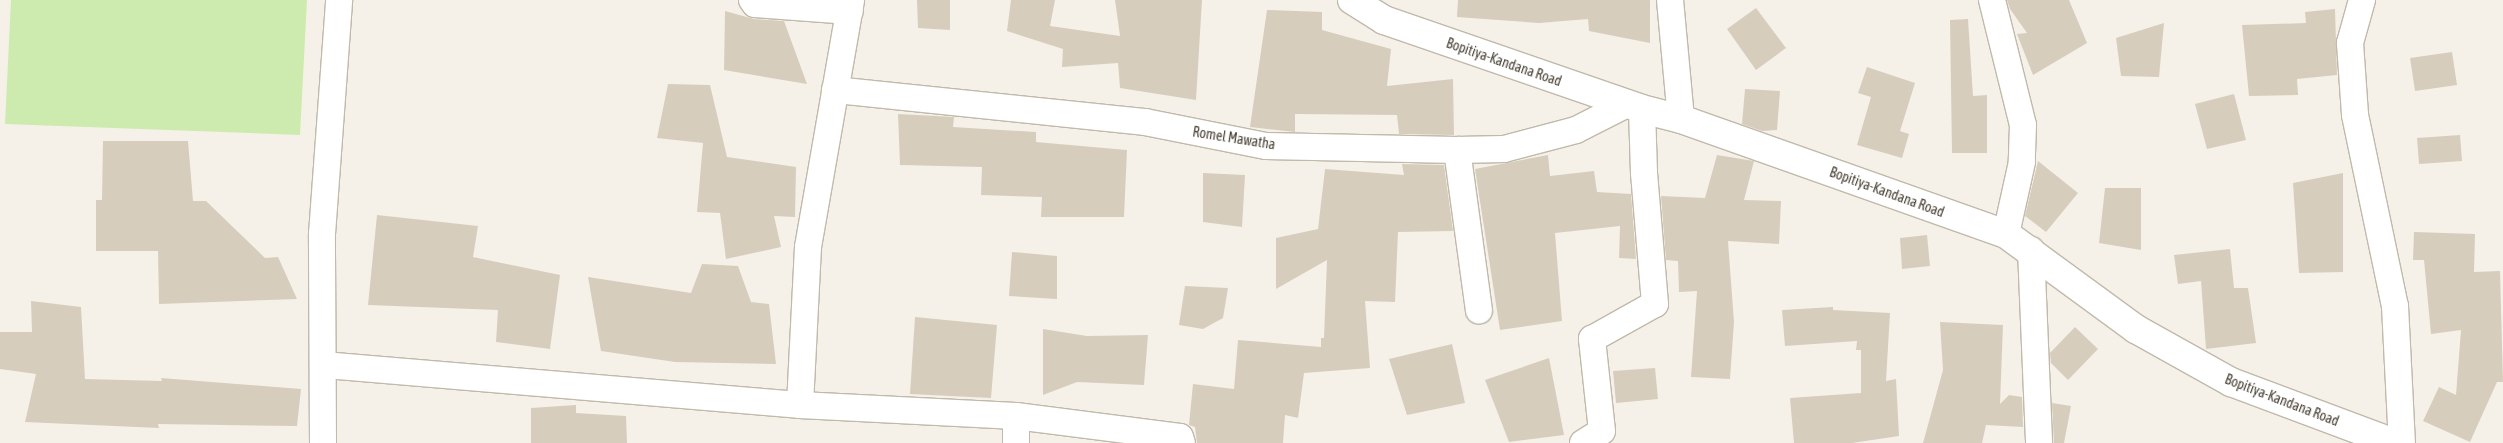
<!DOCTYPE html>
<style>
body{margin:0}
#map{position:relative;width:2503px;height:443px;overflow:hidden;background:#f5f1e8;font-family:"Asap Condensed",sans-serif}
div>[style]{position:absolute}
[style*='--x']{left:calc(var(--x)*1px);top:calc(var(--y)*1px);width:calc(var(--w)*1px);rotate:calc(var(--a)*1deg)}
.green>*{inset:0;background:#ceebaf}
.building>*{inset:0;background:#d7cdbd}
.roads{filter:drop-shadow(1px 0 #c1b9aa) drop-shadow(-1px 0 #c1b9aa) drop-shadow(0 1px #c1b9aa) drop-shadow(0 -1px #c1b9aa)}
.minor>*{height:26px;margin:-13px;padding:0 13px;transform-origin:13px;border-radius:13px;background:#fff}
.tertiary>*{height:28px;margin:-14px;padding:0 14px;transform-origin:14px;border-radius:14px;background:#fff}
span{translate:-50% -50%;white-space:nowrap;text-align:center;line-height:1.15;-webkit-text-stroke:4px #fff;paint-order:stroke}
.street-label{font-size:14px;color:#494236}
</style>
<div id="map">
<div class="green">
<i style="clip-path:polygon(11px 0,307px 0,300px 135px,5px 124px)"></i>
</div>
<div class="building">
<i style="clip-path:polygon(917px 0,950px 0,950px 30px,918px 28px)"></i>
<i style="clip-path:polygon(1011px 0,1055px 0,1050px 26px,1120px 36px,1115px 0,1202px 0,1196px 100px,1120px 88px,1118px 63px,1062px 67px,1063px 49px,1007px 31px)"></i>
<i style="clip-path:polygon(1458px 0,1650px 0,1650px 43px,1589px 31px,1588px 19px,1539px 23px,1457px 17px)"></i>
<i style="clip-path:polygon(2007px 0,2069px 0,2087px 43px,2033px 75px,2017px 34px,2027px 33px,2010px 9px)"></i>
<i style="clip-path:polygon(1756px 8px,1786px 48px,1756px 70px,1727px 29px)"></i>
<i style="clip-path:polygon(2335px 9px,2337px 75px,2297px 79px,2298px 95px,2249px 96px,2242px 25px,2306px 23px,2305px 12px)"></i>
<i style="clip-path:polygon(1267px 10px,1322px 12px,1322px 30px,1391px 49px,1387px 86px,1453px 79px,1454px 135px,1399px 134px,1397px 115px,1295px 114px,1295px 132px,1250px 127px)"></i>
<i style="clip-path:polygon(725px 11px,754px 19px,784px 21px,807px 84px,724px 70px)"></i>
<i style="clip-path:polygon(1968px 19px,1973px 96px,1987px 95px,1987px 153px,1952px 153px,1950px 20px)"></i>
<i style="clip-path:polygon(2164px 23px,2159px 77px,2121px 76px,2116px 38px)"></i>
<i style="clip-path:polygon(2452px 52px,2457px 85px,2415px 91px,2410px 58px)"></i>
<i style="clip-path:polygon(1867px 67px,1915px 83px,1900px 131px,1909px 134px,1902px 158px,1857px 145px,1871px 97px,1858px 93px)"></i>
<i style="clip-path:polygon(668px 84px,710px 85px,727px 157px,796px 167px,795px 217px,774px 216px,781px 247px,726px 259px,720px 213px,697px 212px,703px 143px,657px 138px)"></i>
<i style="clip-path:polygon(1745px 89px,1780px 91px,1777px 130px,1762px 131px,1742px 124px)"></i>
<i style="clip-path:polygon(2234px 94px,2246px 140px,2207px 149px,2195px 104px)"></i>
<i style="clip-path:polygon(898px 114px,954px 117px,953px 127px,1036px 132px,1036px 142px,1127px 150px,1124px 217px,1041px 217px,1042px 197px,981px 195px,982px 167px,900px 165px)"></i>
<i style="clip-path:polygon(2460px 135px,2462px 161px,2419px 164px,2417px 138px)"></i>
<i style="clip-path:polygon(103px 141px,188px 141px,193px 201px,206px 201px,265px 258px,278px 257px,297px 299px,159px 304px,158px 251px,96px 251px,96px 200px,102px 200px)"></i>
<i style="clip-path:polygon(1548px 155px,1550px 176px,1594px 171px,1597px 192px,1631px 194px,1636px 259px,1619px 258px,1620px 226px,1555px 233px,1562px 321px,1500px 330px,1475px 169px)"></i>
<i style="clip-path:polygon(1717px 155px,1754px 161px,1744px 200px,1781px 201px,1779px 244px,1728px 241px,1734px 322px,1730px 379px,1691px 377px,1697px 291px,1679px 292px,1678px 261px,1666px 260px,1661px 196px,1705px 198px)"></i>
<i style="clip-path:polygon(2038px 161px,2078px 193px,2046px 232px,2025px 216px)"></i>
<i style="clip-path:polygon(1402px 164px,1444px 165px,1453px 231px,1398px 232px,1395px 302px,1365px 301px,1370px 368px,1304px 373px,1298px 418px,1285px 415px,1283px 443px,1197px 443px,1195px 427px,1189px 425px,1193px 384px,1234px 389px,1238px 340px,1321px 347px,1321px 338px,1324px 338px,1327px 260px,1276px 289px,1276px 238px,1318px 229px,1325px 169px,1404px 175px)"></i>
<i style="clip-path:polygon(1203px 173px,1245px 175px,1242px 227px,1203px 222px)"></i>
<i style="clip-path:polygon(2343px 173px,2343px 272px,2299px 273px,2293px 183px)"></i>
<i style="clip-path:polygon(2105px 188px,2141px 188px,2141px 250px,2099px 243px)"></i>
<i style="clip-path:polygon(377px 215px,478px 226px,473px 257px,560px 275px,550px 349px,496px 342px,498px 310px,368px 305px)"></i>
<i style="clip-path:polygon(2414px 232px,2475px 234px,2474px 272px,2500px 271px,2503px 382px,2497px 382px,2470px 442px,2423px 421px,2439px 387px,2456px 395px,2461px 330px,2431px 334px,2424px 260px,2413px 260px)"></i>
<i style="clip-path:polygon(1927px 235px,1930px 266px,1902px 269px,1900px 238px)"></i>
<i style="clip-path:polygon(2230px 249px,2234px 288px,2248px 288px,2256px 343px,2206px 349px,2201px 281px,2178px 284px,2174px 255px)"></i>
<i style="clip-path:polygon(1012px 252px,1057px 256px,1057px 299px,1009px 296px)"></i>
<i style="clip-path:polygon(702px 264px,738px 266px,751px 302px,769px 304px,776px 364px,675px 362px,601px 351px,588px 277px,691px 293px)"></i>
<i style="clip-path:polygon(1185px 286px,1228px 288px,1223px 318px,1203px 329px,1179px 325px)"></i>
<i style="clip-path:polygon(31px 301px,81px 307px,85px 379px,162px 381px,161px 378px,301px 389px,297px 426px,158px 424px,159px 428px,25px 422px,36px 374px,0 369px,0 332px,32px 332px)"></i>
<i style="clip-path:polygon(1833px 307px,1833px 310px,1890px 313px,1886px 381px,1896px 379px,1899px 436px,1852px 443px,1794px 443px,1790px 398px,1861px 393px,1861px 350px,1856px 350px,1857px 341px,1785px 346px,1782px 310px)"></i>
<i style="clip-path:polygon(915px 317px,997px 325px,991px 398px,910px 394px)"></i>
<i style="clip-path:polygon(1940px 322px,2003px 325px,2000px 404px,2009px 395px,2022px 397px,2023px 427px,1986px 425px,1982px 443px,1923px 443px,1943px 370px)"></i>
<i style="clip-path:polygon(2075px 327px,2098px 349px,2068px 380px,2051px 363px,2050px 353px)"></i>
<i style="clip-path:polygon(1043px 329px,1087px 336px,1148px 335px,1144px 385px,1077px 382px,1043px 395px)"></i>
<i style="clip-path:polygon(1452px 344px,1465px 403px,1407px 415px,1389px 359px)"></i>
<i style="clip-path:polygon(1549px 358px,1564px 435px,1509px 442px,1485px 380px)"></i>
<i style="clip-path:polygon(1655px 368px,1658px 399px,1616px 403px,1613px 371px)"></i>
<i style="clip-path:polygon(2052px 403px,2071px 406px,2064px 443px,2054px 443px)"></i>
<i style="clip-path:polygon(576px 405px,576px 413px,626px 416px,627px 443px,531px 443px,531px 408px)"></i>
</div>
<div class="roads">
<div class="minor">
<i style="--x:752;--y:0;--w:5;--a:53"></i>
<i style="--x:755;--y:4;--w:95;--a:4.2"></i>
<i style="--x:1670;--y:0;--w:120;--a:84.7"></i>
<i style="--x:1992;--y:0;--w:129;--a:76.1"></i>
<i style="--x:2023;--y:125;--w:37;--a:92"></i>
<i style="--x:2022;--y:162;--w:74;--a:102.5"></i>
<i style="--x:2362;--y:0;--w:45;--a:105.6"></i>
<i style="--x:2350;--y:43;--w:72;--a:86"></i>
<i style="--x:2355;--y:115;--w:195;--a:78.2"></i>
<i style="--x:2395;--y:306;--w:137;--a:87.1"></i>
<i style="--x:835;--y:90;--w:312;--a:5.9"></i>
<i style="--x:1145;--y:122;--w:123;--a:11.2"></i>
<i style="--x:1266;--y:146;--w:191;--a:1.2"></i>
<i style="--x:1457;--y:150;--w:47;--a:-1.2"></i>
<i style="--x:1504;--y:149;--w:74;--a:-14.8"></i>
<i style="--x:1576;--y:130;--w:57;--a:-27"></i>
<i style="--x:1457;--y:150;--w:162;--a:82.2"></i>
<i style="--x:2031;--y:250;--w:193;--a:87.6"></i>
<i style="--x:324;--y:365;--w:478;--a:4.8"></i>
<i style="--x:800;--y:405;--w:216;--a:2.9"></i>
<i style="--x:1016;--y:416;--w:165;--a:7.3"></i>
<i style="--x:1180;--y:437;--w:6;--a:72"></i>
<i style="--x:800;--y:405;--w:158;--a:-87.1"></i>
<i style="--x:808;--y:247;--w:251;--a:-80.1"></i>
<i style="--x:323;--y:443;--w:209;--a:-90.3"></i>
<i style="--x:322;--y:234;--w:235;--a:-85.8"></i>
<i style="--x:1016;--y:443;--w:27;--a:-90"></i>
<i style="--x:1583;--y:443;--w:22;--a:-32"></i>
<i style="--x:1602;--y:431;--w:93;--a:-96.2"></i>
<i style="--x:1592;--y:339;--w:72;--a:-29.1"></i>
<i style="--x:1655;--y:304;--w:131;--a:-94.8"></i>
<i style="--x:1644;--y:173;--w:64;--a:-91.8"></i>
</div>
<div class="tertiary">
<i style="--x:1352;--y:0;--w:38;--a:32"></i>
<i style="--x:1384;--y:20;--w:273;--a:19"></i>
<i style="--x:1642;--y:109;--w:40;--a:14.4"></i>
<i style="--x:1681;--y:119;--w:345;--a:19.5"></i>
<i style="--x:2006;--y:234;--w:161;--a:36.2"></i>
<i style="--x:2136;--y:329;--w:109;--a:29.2"></i>
<i style="--x:2231;--y:382;--w:174;--a:20.5"></i>
</div>
</div>
<div class="street-label">
<span style="left:1504px;top:62px;rotate:19deg">Bopitiya-Kandana Road</span>
<span style="left:1234px;top:138px;rotate:9deg">Romel Mawatha</span>
<span style="left:1887px;top:192px;rotate:20deg">Bopitiya-Kandana Road</span>
<span style="left:2282px;top:400px;rotate:21deg">Bopitiya-Kandana Road</span>
</div>
</div>
